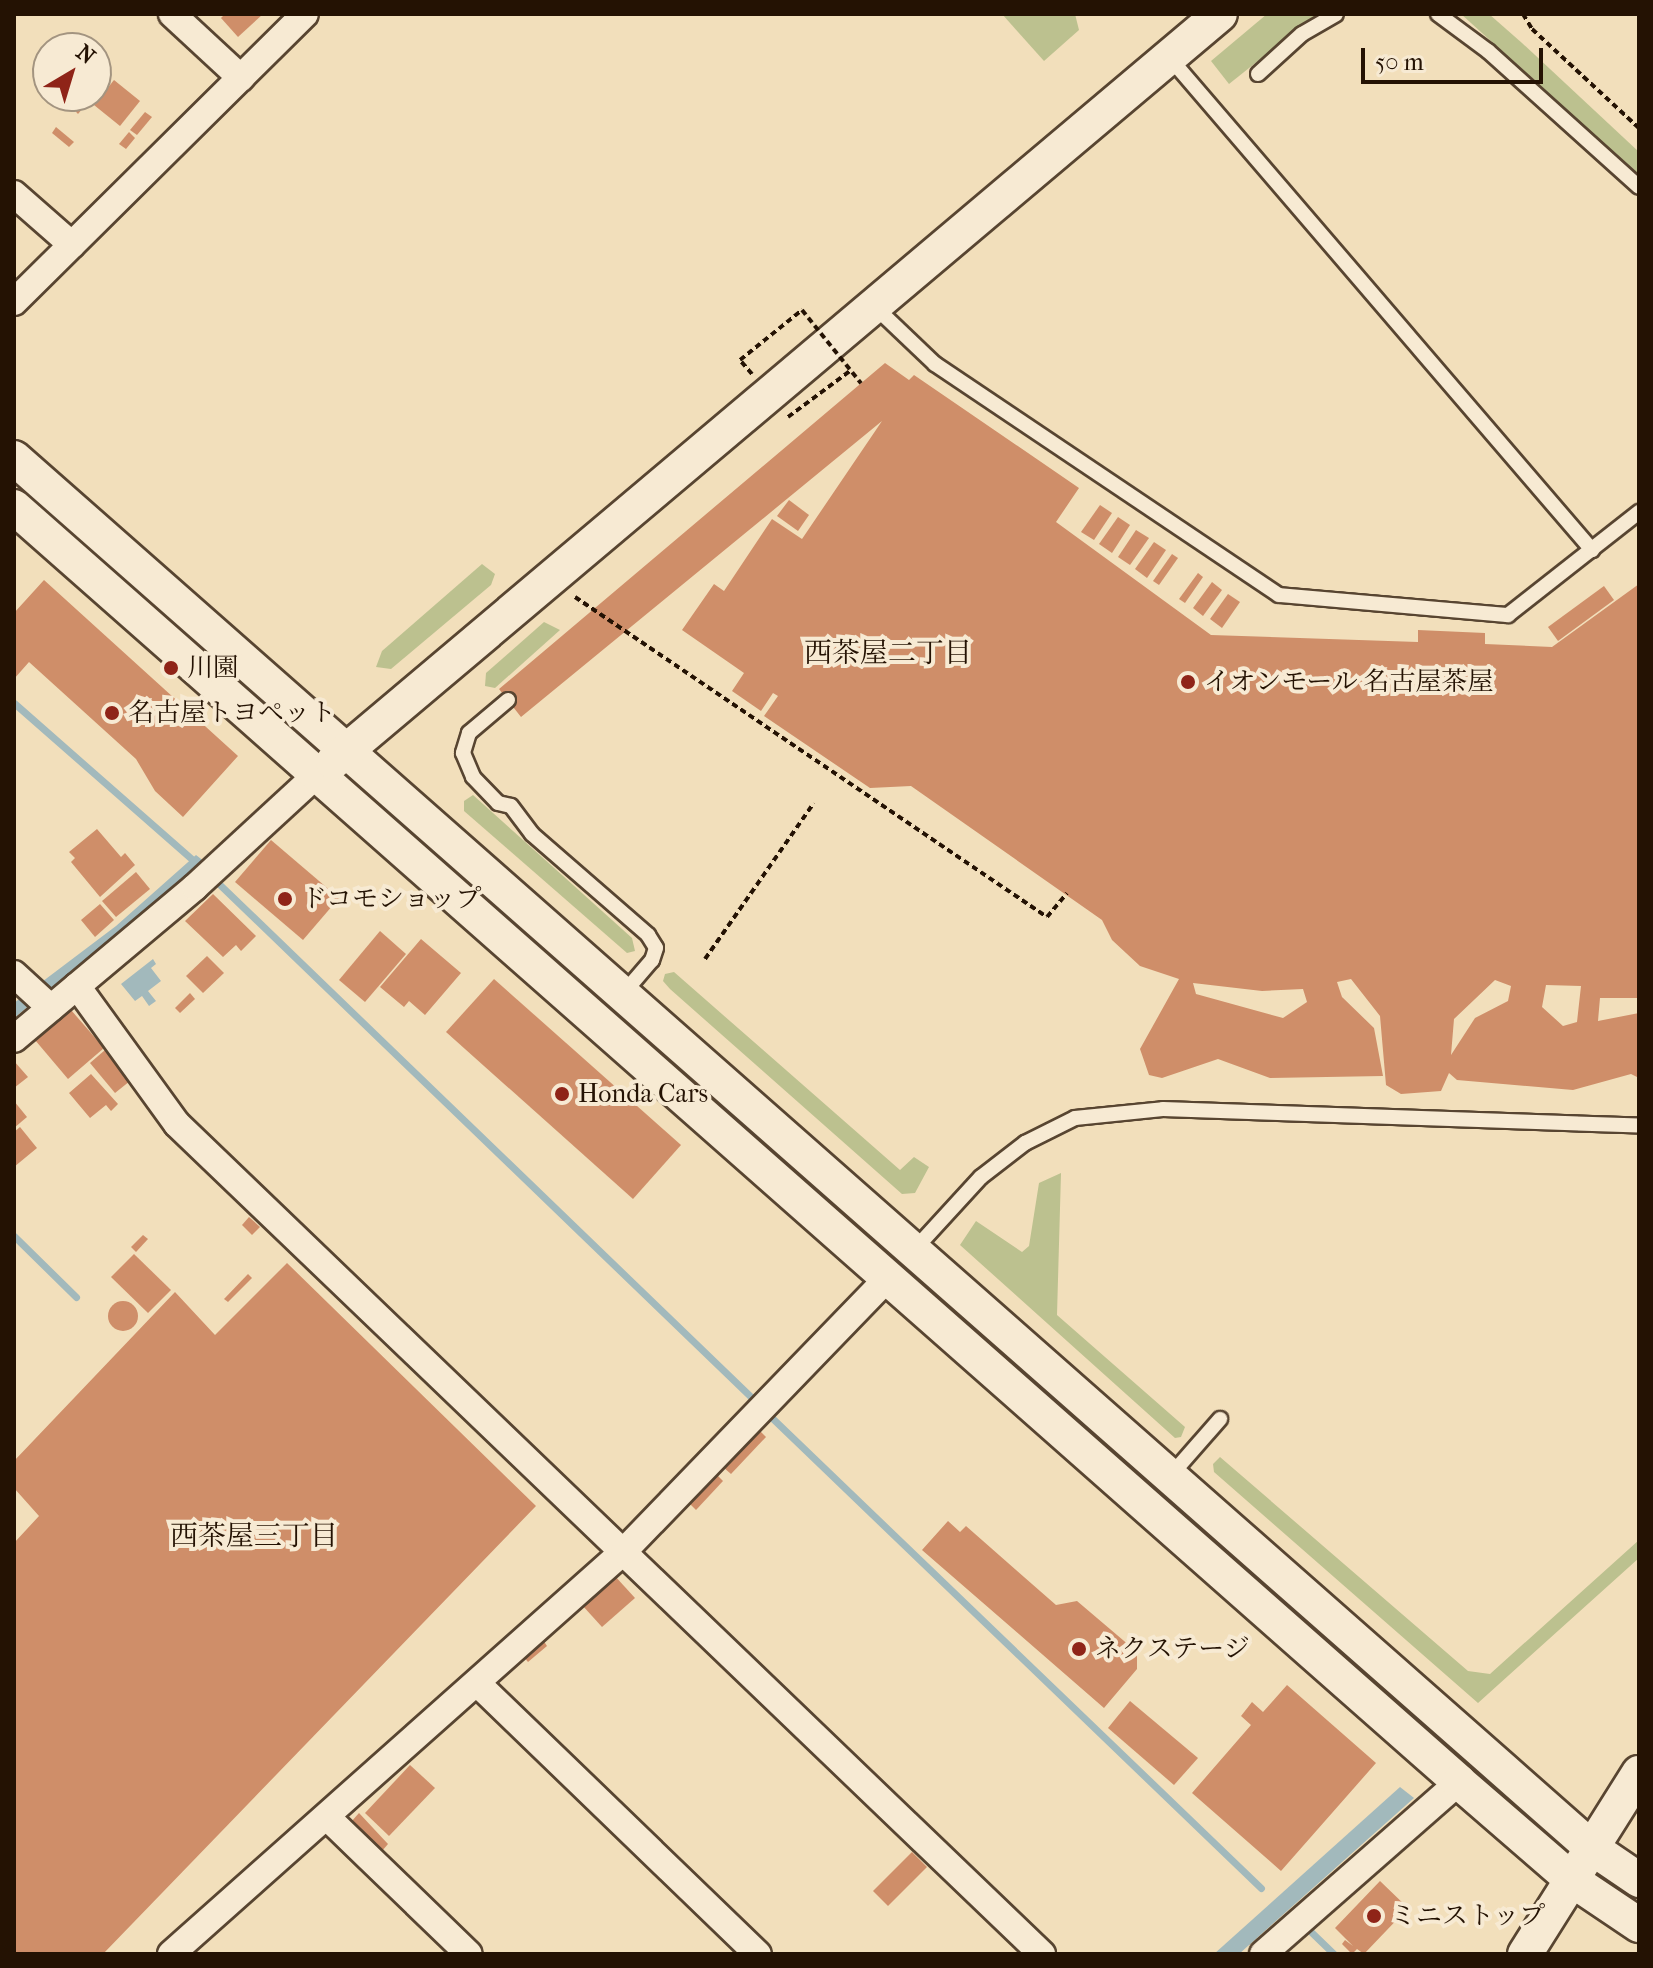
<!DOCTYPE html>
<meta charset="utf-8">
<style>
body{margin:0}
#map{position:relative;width:1653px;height:1968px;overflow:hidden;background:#f2dfbb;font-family:"IM FELL French Canon","Noto Serif JP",serif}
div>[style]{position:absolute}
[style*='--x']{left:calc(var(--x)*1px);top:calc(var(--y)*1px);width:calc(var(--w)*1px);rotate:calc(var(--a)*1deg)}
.green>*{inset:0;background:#bcc18f}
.water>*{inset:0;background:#a2b9bc}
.stream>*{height:7px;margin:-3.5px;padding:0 3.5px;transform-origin:3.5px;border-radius:3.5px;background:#a2b9bc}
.building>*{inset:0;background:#cf8e69}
.round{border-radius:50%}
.path>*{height:4px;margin-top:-2px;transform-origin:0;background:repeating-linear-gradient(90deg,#241203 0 6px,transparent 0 10px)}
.roads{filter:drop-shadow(2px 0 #584531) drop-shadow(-2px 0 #584531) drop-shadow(0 2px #584531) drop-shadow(0 -2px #584531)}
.service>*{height:14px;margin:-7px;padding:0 7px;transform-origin:7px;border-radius:7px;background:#f7ead3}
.minor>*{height:26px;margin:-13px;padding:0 13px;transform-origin:13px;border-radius:13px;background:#f7ead3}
.tertiary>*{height:34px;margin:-17px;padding:0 17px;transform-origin:17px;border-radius:17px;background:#f7ead3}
.path-bridge>*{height:4px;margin-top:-2px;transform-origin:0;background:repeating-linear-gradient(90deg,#241203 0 6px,transparent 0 10px)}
.dots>*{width:22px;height:22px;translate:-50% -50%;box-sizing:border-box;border:4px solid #f7ead3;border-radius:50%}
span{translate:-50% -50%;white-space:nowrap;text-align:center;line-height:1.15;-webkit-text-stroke:8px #f7ead3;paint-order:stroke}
.poi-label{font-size:26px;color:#241203}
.left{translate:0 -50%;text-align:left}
.neighbourhood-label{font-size:28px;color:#241203}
.frame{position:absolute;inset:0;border:16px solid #241203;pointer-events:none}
.north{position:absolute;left:32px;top:32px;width:80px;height:80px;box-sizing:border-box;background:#f7ead3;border:2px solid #a39480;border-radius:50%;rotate:38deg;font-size:22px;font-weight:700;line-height:32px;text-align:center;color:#241203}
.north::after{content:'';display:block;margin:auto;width:28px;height:36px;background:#8f2418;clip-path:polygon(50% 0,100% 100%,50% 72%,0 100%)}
.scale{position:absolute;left:1361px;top:48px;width:182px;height:36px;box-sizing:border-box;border:4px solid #241203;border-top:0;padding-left:10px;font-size:24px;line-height:28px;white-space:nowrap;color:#241203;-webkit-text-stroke:6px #f7ead3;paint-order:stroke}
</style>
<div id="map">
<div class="green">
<i style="clip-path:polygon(1002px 14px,1075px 14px,1079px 30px,1044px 61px)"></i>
<i style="clip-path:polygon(1267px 14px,1317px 14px,1229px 84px,1211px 61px)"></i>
<i style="clip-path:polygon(1461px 14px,1489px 14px,1522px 43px,1639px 152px,1639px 175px)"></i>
<i style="clip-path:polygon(482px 564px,495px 574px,491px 585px,391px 669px,376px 667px,382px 651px)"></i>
<i style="clip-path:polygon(544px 622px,560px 630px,495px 688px,485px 686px,486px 673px)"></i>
<i style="clip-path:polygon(473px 795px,632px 938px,635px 951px,627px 953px,464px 811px,464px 801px)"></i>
<i style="clip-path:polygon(674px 972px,900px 1170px,914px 1157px,929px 1167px,915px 1193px,902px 1194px,670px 989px,663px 981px,665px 974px)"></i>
<i style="clip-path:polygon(1061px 1173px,1057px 1315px,1185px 1427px,1181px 1437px,1175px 1438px,960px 1245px,976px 1221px,1022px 1252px,1029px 1246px,1039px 1183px)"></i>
<i style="clip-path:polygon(1220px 1457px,1468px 1671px,1490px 1674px,1639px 1540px,1639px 1558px,1478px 1703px,1214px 1472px,1213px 1464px)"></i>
</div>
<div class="water">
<i style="clip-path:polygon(196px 855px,205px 862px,14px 1018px,14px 1003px,116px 926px)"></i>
<i style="clip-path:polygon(153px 959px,156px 964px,151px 968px,161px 981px,148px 991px,156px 1001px,149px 1006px,142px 996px,135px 1001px,121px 984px)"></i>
<i style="clip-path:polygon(1400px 1787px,1414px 1798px,1239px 1954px,1214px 1954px)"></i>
</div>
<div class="stream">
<i style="--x:14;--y:703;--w:242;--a:41.3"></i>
<i style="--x:218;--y:883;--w:742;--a:43.96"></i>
<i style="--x:14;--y:1236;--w:87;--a:44.5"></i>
<i style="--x:770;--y:1416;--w:681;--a:43.87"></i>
<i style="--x:1308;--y:1929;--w:36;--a:44"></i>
</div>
<div class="building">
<i style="clip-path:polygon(225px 14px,263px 14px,238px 37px,221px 18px)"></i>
<i style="clip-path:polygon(48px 51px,48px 80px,34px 68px)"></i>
<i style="clip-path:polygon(96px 60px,100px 63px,96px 69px,108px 78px,96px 92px)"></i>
<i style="clip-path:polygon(114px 80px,140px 101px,120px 126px,94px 105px)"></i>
<i style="clip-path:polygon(61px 96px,93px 96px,78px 114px)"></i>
<i style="clip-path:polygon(145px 112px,152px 117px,137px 135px,130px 130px)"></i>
<i style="clip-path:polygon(56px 127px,74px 142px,69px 147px,52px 133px)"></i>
<i style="clip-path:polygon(129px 132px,135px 138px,126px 149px,119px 144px)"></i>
<i style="clip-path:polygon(evenodd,885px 363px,909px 380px,914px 375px,1079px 488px,1056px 522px,1211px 635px,1418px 642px,1418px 630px,1485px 633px,1485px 644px,1552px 647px,1639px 584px,1639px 998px,1600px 998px,1598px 1021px,1639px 1013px,1639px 1078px,1631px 1074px,1573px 1090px,1457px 1080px,1449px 1073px,1441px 1091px,1401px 1094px,1386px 1085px,1380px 1016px,1351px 979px,1337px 982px,1342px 997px,1374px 1028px,1383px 1076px,1270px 1078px,1218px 1059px,1162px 1078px,1149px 1075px,1140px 1049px,1179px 979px,1140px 966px,1112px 940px,1102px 920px,911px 786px,870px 788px,764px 716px,778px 696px,773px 693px,761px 711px,732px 691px,744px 673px,682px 630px,714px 584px,724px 591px,772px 519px,802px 539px,882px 421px,521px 717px,499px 689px,885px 363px,1495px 980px,1511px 986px,1508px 1001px,1475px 1018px,1451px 1055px,1454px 1019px,1495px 980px,885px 363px,1193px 983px,1262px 991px,1303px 989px,1307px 1002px,1283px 1018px,1196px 994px,1193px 983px,885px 363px,1546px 985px,1581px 986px,1577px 1022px,1563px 1026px,1542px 1007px,1546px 985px)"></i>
<i style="clip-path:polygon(789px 500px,809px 515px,798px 531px,777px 516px)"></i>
<i style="clip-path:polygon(1100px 505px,1112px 513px,1094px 540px,1081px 532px)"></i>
<i style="clip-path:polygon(1118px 517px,1130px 525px,1112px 553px,1099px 544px)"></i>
<i style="clip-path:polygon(1136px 530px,1149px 538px,1130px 565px,1118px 557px)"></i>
<i style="clip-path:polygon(1154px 542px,1166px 550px,1147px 578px,1135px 569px)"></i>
<i style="clip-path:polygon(1172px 554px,1178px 558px,1159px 585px,1153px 581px)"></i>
<i style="clip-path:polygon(1198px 573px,1203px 577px,1185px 603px,1179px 599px)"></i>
<i style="clip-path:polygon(44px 580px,238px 756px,183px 817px,155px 791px,136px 759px,29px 662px,14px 679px,14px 613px)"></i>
<i style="clip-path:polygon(1212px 582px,1222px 590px,1203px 616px,1193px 608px)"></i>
<i style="clip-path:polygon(1604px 586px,1614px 600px,1558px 641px,1548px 627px)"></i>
<i style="clip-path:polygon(1228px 594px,1240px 602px,1222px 628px,1210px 619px)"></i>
<i style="clip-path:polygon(97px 829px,121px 857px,125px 853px,135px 865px,100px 897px,71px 862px,75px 858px,69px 852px)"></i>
<i style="clip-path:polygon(271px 840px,339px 898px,303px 940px,235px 882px)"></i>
<i style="clip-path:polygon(136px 872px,150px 889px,116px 917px,102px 901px)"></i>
<i style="clip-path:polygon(213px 894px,256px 936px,241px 951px,236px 945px,223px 957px,185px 921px)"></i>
<i style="clip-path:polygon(100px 904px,114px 920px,95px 937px,81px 920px)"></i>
<i style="clip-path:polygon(380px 931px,406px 954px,365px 1002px,339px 980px)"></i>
<i style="clip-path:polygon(421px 939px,461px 973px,425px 1015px,409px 1001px,404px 1007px,380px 987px)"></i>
<i style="clip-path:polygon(207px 956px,224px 973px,203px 993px,186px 976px)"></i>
<i style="clip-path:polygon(494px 979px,681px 1145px,633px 1199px,446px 1032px)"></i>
<i style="clip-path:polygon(190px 993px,195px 999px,180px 1013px,175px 1008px)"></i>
<i style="clip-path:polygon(71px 1010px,104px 1048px,68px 1079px,35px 1040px)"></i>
<i style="clip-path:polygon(105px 1050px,130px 1081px,115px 1093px,90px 1063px)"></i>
<i style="clip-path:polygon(14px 1061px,28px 1077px,14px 1088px)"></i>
<i style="clip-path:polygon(91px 1074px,118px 1104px,111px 1111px,106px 1105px,90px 1118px,69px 1093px)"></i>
<i style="clip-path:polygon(14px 1101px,27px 1117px,14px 1128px)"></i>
<i style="clip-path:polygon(20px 1127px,37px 1148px,14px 1167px,14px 1132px)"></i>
<i style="clip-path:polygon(249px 1217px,260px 1227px,252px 1235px,242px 1225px)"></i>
<i style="clip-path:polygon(143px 1235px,148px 1239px,136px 1252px,131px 1247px)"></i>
<i style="clip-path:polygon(134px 1254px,171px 1290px,148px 1313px,111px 1277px)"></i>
<i style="clip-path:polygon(287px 1263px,536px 1506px,103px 1954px,14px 1954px,14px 1543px,39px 1516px,14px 1488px,14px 1461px,175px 1292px,215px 1335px)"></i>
<i style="clip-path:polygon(248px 1274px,252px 1278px,228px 1302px,224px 1299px)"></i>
<i class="round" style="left:108px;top:1301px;width:30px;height:30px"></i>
<i style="clip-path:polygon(759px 1430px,766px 1437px,731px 1474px,723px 1467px)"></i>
<i style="clip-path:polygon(716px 1474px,723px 1481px,696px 1510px,689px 1503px)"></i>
<i style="clip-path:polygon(948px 1521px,960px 1532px,966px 1526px,1056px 1605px,1077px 1601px,1137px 1652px,1137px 1669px,1104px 1708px,922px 1550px)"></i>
<i style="clip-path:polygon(614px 1575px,635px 1598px,602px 1627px,582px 1605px)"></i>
<i style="clip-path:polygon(543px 1640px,547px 1646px,528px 1662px,524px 1657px)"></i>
<i style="clip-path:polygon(1287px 1685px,1376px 1763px,1281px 1871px,1192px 1793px,1251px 1725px,1241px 1716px,1252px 1702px,1263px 1712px)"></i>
<i style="clip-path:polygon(1130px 1701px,1198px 1758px,1174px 1785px,1108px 1728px)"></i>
<i style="clip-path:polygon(410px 1765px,435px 1788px,389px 1836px,365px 1813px)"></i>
<i style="clip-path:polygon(359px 1813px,388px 1844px,382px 1851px,351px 1822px)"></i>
<i style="clip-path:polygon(912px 1852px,927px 1867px,888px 1906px,873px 1891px)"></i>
<i style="clip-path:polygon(1380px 1881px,1408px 1908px,1364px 1954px,1357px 1949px,1352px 1954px,1342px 1944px,1345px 1940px,1353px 1946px,1335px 1928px)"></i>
</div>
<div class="path">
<i style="--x:1523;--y:14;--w:17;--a:59"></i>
<i style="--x:1532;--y:29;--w:146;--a:42.8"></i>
<i style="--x:752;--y:374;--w:18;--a:-131"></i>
<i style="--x:740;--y:360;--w:80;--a:-38.9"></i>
<i style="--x:788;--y:417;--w:79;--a:-36.7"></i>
<i style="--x:575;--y:597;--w:570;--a:34.14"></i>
<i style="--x:1047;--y:917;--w:31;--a:-50"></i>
<i style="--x:705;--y:959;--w:190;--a:-55.1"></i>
</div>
<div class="roads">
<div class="service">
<i style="--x:1438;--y:14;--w:62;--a:36.5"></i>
<i style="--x:1488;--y:51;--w:203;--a:42"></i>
<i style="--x:1169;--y:57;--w:650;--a:49.37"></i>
<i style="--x:1258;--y:74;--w:59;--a:-42.3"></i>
<i style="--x:1302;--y:34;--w:39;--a:-30"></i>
<i style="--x:874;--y:306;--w:84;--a:43.6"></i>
<i style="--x:935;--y:364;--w:414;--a:33.9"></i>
<i style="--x:1279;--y:595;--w:230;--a:5"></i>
<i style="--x:1508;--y:615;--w:167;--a:-38.2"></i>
<i style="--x:508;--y:700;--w:51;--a:139.8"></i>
<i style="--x:469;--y:733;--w:21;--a:107"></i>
<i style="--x:463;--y:753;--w:26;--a:67"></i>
<i style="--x:473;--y:777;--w:36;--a:46"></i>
<i style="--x:498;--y:803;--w:13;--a:13"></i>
<i style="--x:511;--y:806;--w:35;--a:53"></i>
<i style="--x:532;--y:834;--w:154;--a:41"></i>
<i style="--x:648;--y:935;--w:15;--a:58"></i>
<i style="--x:656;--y:948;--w:13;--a:108"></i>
<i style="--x:652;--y:960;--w:46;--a:130.6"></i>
<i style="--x:914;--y:1250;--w:99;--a:-47.5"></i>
<i style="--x:981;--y:1177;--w:56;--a:-37.7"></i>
<i style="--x:1025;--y:1143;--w:56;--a:-26.6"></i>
<i style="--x:1075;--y:1118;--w:88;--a:-5.8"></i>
<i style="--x:1163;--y:1109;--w:476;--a:2"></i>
<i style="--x:1170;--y:1476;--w:76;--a:-48.7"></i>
</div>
<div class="minor">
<i style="--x:172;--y:14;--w:94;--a:42.8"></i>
<i style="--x:14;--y:194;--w:77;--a:41.3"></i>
<i style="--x:14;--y:302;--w:409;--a:-44.7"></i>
<i style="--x:14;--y:974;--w:50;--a:42.6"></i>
<i style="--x:77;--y:986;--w:170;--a:54.1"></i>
<i style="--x:177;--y:1124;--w:1199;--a:43.82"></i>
<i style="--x:14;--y:1039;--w:236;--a:-40"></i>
<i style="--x:195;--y:887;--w:162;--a:-42.7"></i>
<i style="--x:478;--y:1684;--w:389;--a:44"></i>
<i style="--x:329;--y:1819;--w:194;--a:44"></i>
<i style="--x:171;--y:1954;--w:606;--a:-41.66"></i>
<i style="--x:624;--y:1551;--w:381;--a:-46"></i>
<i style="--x:1263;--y:1954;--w:261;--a:-41.3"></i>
</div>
<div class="tertiary">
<i style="--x:14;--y:458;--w:2103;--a:41.38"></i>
<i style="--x:1592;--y:1848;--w:57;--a:34.2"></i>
<i style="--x:14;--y:507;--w:1927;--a:41.42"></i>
<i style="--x:1459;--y:1782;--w:150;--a:40.9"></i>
<i style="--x:1572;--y:1880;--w:81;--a:33.9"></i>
<i style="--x:333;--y:762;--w:1160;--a:-40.14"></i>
<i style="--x:1525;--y:1954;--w:214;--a:-57.8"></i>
</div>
</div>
<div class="path-bridge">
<i style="--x:802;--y:310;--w:94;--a:51.1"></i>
</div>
<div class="dots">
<i style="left:171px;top:668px;background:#8f2418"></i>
<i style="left:1188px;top:682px;background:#8f2418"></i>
<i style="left:112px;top:713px;background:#8f2418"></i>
<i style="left:285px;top:899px;background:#8f2418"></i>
<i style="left:562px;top:1094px;background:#8f2418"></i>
<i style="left:1079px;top:1649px;background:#8f2418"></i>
<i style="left:1374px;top:1916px;background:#8f2418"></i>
</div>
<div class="poi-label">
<span class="left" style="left:187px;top:668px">川園</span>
<span class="left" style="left:1204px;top:682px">イオンモール 名古屋茶屋</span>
<span class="left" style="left:128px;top:713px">名古屋トヨペット</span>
<span class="left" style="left:301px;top:899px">ドコモショップ</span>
<span class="left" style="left:578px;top:1094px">Honda Cars</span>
<span class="left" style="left:1095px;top:1649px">ネクステージ</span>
<span class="left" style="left:1390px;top:1916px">ミニストップ</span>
</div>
<div class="neighbourhood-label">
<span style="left:888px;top:653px">西茶屋二丁目</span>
<span style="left:254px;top:1536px">西茶屋三丁目</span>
</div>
<div class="frame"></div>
<div class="north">N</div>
<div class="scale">50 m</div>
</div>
